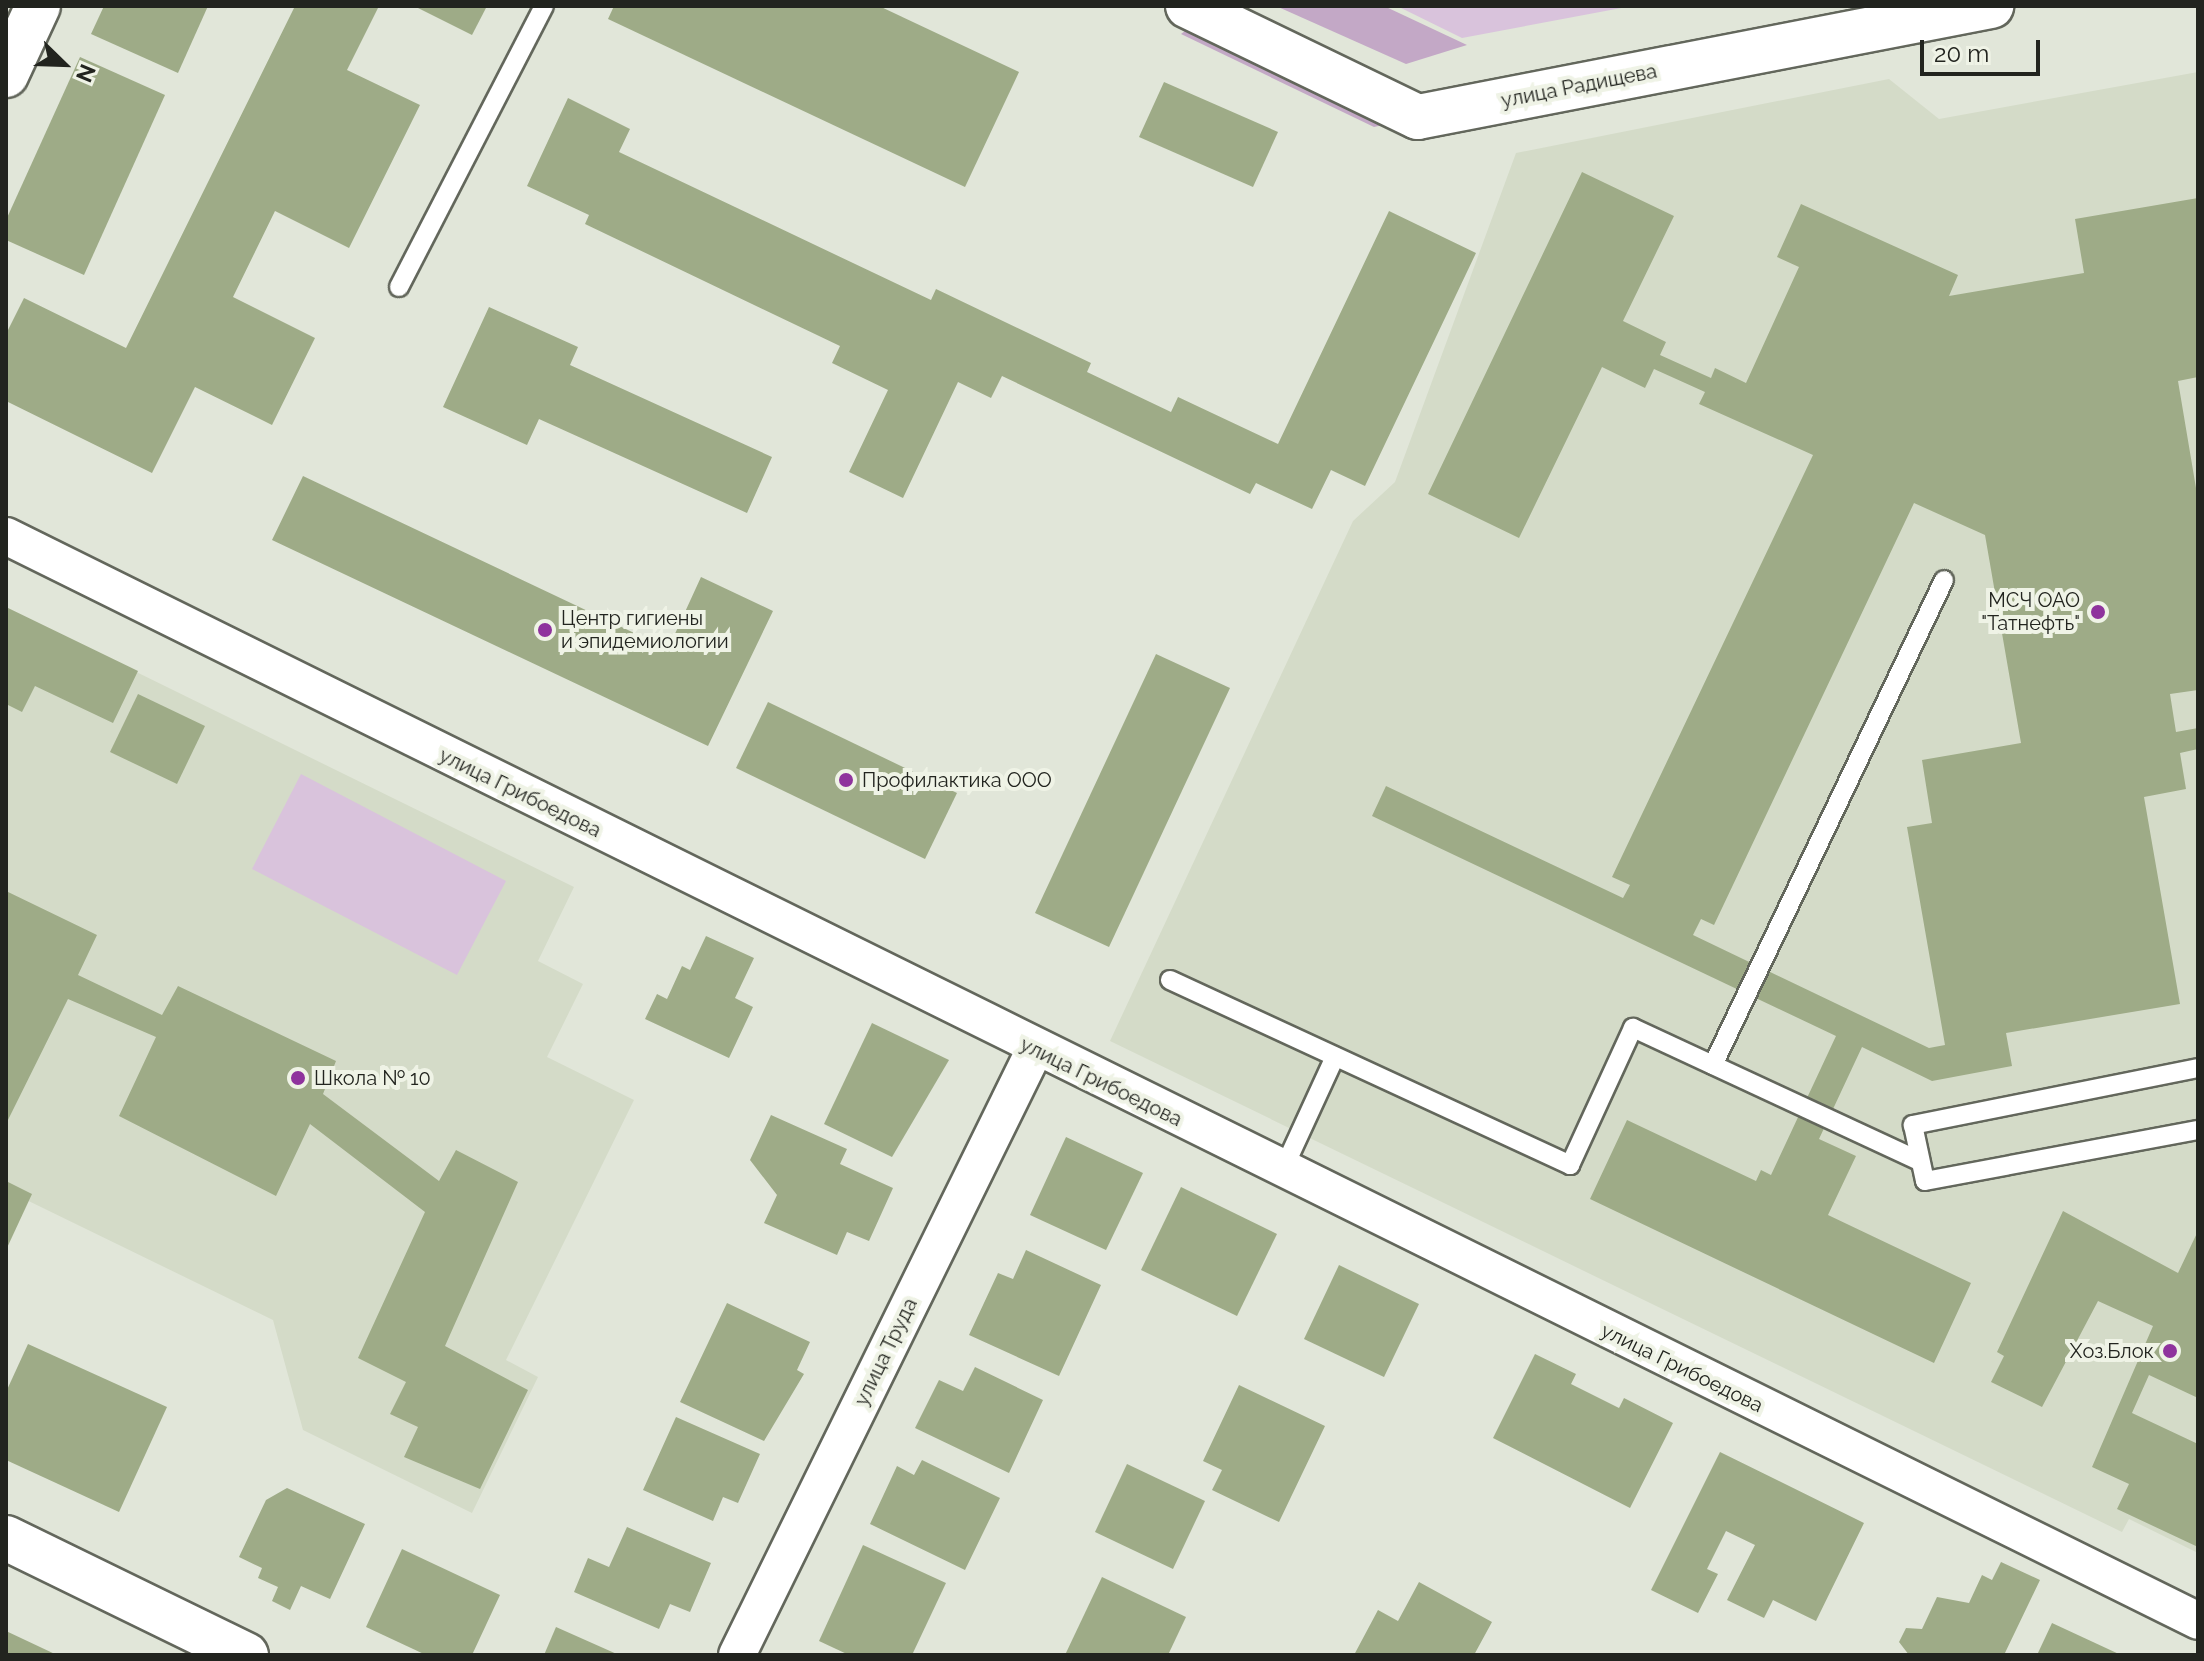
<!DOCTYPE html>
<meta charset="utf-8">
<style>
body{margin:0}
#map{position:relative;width:2204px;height:1661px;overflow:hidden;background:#e1e6d9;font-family:Raleway,sans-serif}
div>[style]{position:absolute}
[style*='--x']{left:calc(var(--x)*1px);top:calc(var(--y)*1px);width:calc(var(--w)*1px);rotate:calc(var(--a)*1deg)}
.built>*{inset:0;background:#d4dbc8}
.green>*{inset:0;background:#d9c3dc}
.forest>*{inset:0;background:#c3a8c6}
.building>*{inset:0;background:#9eab87}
.roads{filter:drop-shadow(2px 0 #63675c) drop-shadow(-2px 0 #63675c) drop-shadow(0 2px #63675c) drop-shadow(0 -2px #63675c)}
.service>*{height:18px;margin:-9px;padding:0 9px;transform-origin:9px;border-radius:9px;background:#fff}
.minor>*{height:36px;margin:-18px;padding:0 18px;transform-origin:18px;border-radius:18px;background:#fff}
.tertiary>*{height:44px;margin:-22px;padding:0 22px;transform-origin:22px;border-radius:22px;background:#fff}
.dots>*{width:22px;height:22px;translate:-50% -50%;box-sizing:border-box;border:4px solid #eff3e6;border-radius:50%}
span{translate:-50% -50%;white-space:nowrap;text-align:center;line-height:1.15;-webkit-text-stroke:8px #eff3e6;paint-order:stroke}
.street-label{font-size:20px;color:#22241f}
.poi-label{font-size:20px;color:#22241f}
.right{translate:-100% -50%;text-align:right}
.left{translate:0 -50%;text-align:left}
.frame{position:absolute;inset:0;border:8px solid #22241f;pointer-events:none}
.north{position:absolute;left:24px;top:24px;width:80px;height:80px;-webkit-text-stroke:6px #eff3e6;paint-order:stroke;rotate:113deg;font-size:22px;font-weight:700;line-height:32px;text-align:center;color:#22241f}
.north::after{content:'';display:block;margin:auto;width:28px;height:36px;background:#22241f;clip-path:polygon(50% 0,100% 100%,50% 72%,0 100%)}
.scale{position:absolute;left:1920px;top:40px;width:120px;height:36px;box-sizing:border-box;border:4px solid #22241f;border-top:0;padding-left:10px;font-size:24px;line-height:28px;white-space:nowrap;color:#22241f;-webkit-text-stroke:6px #eff3e6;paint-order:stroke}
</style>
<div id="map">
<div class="built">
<i style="clip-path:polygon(2198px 72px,2198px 1553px,2129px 1519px,2122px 1532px,1110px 1041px,1353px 521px,1395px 482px,1516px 153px,1889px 79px,1939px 119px)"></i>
<i style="clip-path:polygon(6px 608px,574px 887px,538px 961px,583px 984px,547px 1057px,634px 1100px,506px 1360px,538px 1377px,472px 1513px,303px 1430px,273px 1320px,6px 1190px)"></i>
</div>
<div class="green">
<i style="clip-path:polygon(1397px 6px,1632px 6px,1462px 38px)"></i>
<i style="clip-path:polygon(301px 774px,506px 881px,457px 975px,252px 869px)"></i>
</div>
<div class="forest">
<i style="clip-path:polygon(1276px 6px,1384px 6px,1467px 45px,1406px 64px)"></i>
<i style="clip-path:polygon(1206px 15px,1418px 117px,1374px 127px,1181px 34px)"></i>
</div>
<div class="building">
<i style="clip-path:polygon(104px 6px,208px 6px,178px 73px,91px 34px)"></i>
<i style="clip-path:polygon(295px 6px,379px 6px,347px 70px,420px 105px,349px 248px,275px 211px,233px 297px,315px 338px,272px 425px,195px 387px,152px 473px,6px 401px,6px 334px,24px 298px,126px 348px)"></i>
<i style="clip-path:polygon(414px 6px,487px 6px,472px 35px)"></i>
<i style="clip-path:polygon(614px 6px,879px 6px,1019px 72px,965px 187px,608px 19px)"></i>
<i style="clip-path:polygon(80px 57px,165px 95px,84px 275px,6px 240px,6px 220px)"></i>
<i style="clip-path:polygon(1164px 82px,1278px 132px,1253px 187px,1139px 137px)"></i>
<i style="clip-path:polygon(568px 98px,630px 129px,619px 152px,931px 300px,936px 289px,1091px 363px,1087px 372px,1171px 412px,1178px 397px,1278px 444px,1389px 211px,1476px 253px,1365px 486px,1331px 470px,1312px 509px,1256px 483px,1250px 494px,1002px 376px,991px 398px,958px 382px,903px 498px,849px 472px,888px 390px,832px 363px,840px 346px,585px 224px,589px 215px,527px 186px)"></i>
<i style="clip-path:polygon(evenodd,1582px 172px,1674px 216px,1623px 321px,1666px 342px,1660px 355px,1711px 378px,1715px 368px,1746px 383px,1799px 267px,1777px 257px,1801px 204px,1958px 275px,1949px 296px,2084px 273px,2075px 219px,2198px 198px,2198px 377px,2178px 381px,2198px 500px,2198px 690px,2170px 694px,2176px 732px,2198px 728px,2198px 749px,2180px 753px,2186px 789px,2144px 797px,2180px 1004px,2006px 1033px,2012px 1066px,1932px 1081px,1862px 1047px,1819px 1139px,1856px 1156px,1828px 1215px,1971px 1283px,1934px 1363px,1590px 1199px,1627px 1120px,1756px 1181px,1761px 1170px,1771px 1175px,1836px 1036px,1372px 816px,1386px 786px,1623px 898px,1630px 885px,1612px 877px,1813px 455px,1699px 404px,1705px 392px,1654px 369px,1645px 388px,1602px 367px,1519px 538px,1428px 494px,1582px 172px,1914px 503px,1985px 535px,2021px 743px,1922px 760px,1932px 823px,1907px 827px,1945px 1045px,1929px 1048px,1693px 935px,1701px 919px,1714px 925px,1914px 503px)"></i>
<i style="clip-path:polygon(489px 307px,578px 347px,570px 365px,772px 457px,747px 513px,539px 419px,527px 445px,443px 407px)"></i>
<i style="clip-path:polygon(303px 476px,668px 649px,701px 577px,773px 611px,708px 746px,272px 540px)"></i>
<i style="clip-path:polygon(6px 607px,138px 671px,113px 723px,35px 686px,22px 712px,6px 704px)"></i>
<i style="clip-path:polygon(1156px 654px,1230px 688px,1109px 947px,1035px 913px)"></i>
<i style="clip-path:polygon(138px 694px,205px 726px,177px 784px,110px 752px)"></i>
<i style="clip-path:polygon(768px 702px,957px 793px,925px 859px,736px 768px)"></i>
<i style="clip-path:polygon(6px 891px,97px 935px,78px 975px,162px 1015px,178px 986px,336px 1061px,323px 1094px,439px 1181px,456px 1150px,518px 1182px,445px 1346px,528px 1390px,480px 1489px,404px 1457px,418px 1427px,390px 1414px,406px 1382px,358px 1358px,425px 1212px,310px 1124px,276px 1196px,119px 1116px,156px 1037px,68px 999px,6px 1124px)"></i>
<i style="clip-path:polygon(706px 936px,754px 958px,735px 998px,753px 1007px,729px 1058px,645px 1019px,657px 994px,667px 999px,682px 966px,690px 970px)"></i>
<i style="clip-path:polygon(872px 1023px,949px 1060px,892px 1157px,824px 1124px)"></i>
<i style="clip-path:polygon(771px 1115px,847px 1149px,840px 1164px,893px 1188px,869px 1241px,847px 1232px,837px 1255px,764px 1223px,777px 1195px,750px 1160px)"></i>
<i style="clip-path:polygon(1066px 1137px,1143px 1173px,1106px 1250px,1030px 1215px)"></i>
<i style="clip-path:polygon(6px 1181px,32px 1194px,6px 1250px)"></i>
<i style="clip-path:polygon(1181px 1187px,1277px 1234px,1237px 1316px,1141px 1270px)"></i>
<i style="clip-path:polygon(2063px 1211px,2178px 1273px,2198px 1231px,2198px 1398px,2149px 1375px,2132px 1413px,2198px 1444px,2198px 1547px,2117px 1509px,2129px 1484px,2092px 1467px,2153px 1326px,2098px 1301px,2042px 1407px,1991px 1382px,2004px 1356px,1997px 1352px)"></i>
<i style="clip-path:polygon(1026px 1250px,1101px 1285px,1059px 1376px,969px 1335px,998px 1273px,1013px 1279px)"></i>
<i style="clip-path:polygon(1339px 1265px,1419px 1304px,1384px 1377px,1304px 1339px)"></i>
<i style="clip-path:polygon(727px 1303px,810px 1342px,797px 1370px,804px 1374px,764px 1441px,680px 1402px)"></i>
<i style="clip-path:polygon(28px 1344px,167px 1407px,119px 1512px,6px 1460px,6px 1392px)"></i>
<i style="clip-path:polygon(1535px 1354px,1576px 1374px,1571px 1384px,1619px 1408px,1624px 1398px,1673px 1423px,1630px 1508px,1493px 1438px)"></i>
<i style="clip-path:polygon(975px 1367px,1043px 1400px,1009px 1473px,915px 1428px,939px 1380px,963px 1391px)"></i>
<i style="clip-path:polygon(1239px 1385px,1325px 1426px,1279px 1522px,1212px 1490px,1222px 1470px,1203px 1461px)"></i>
<i style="clip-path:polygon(676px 1417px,760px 1454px,738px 1503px,723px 1497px,713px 1521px,643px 1490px)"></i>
<i style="clip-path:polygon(1720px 1452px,1864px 1523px,1816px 1621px,1773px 1600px,1764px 1618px,1727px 1600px,1755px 1545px,1726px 1531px,1707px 1569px,1718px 1574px,1698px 1613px,1651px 1590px)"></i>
<i style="clip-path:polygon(922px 1460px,1000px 1498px,965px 1570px,870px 1524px,897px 1466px,914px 1475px)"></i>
<i style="clip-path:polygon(1127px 1464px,1205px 1501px,1173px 1569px,1095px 1532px)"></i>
<i style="clip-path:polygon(287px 1488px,365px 1524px,330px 1599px,301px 1586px,290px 1610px,272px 1601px,278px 1587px,258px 1578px,262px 1568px,239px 1557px,266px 1500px)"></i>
<i style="clip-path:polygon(627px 1527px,711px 1563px,690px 1612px,670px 1604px,659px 1629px,574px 1592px,588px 1558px,609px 1567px)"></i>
<i style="clip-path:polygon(863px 1545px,946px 1583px,912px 1655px,849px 1655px,819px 1641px)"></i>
<i style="clip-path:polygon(402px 1549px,500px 1595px,472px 1655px,426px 1655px,366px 1627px)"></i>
<i style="clip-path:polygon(2001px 1562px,2040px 1580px,2004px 1655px,1909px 1655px,1899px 1642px,1906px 1628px,1922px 1629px,1937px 1597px,1969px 1603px,1982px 1575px,1992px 1580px)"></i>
<i style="clip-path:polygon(1102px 1577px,1186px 1617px,1168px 1655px,1065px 1655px)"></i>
<i style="clip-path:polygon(1419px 1582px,1492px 1622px,1474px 1655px,1354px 1655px,1378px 1610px,1398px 1621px)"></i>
<i style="clip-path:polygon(2052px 1623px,2121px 1655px,2037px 1655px)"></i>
<i style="clip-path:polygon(556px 1627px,619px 1655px,544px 1655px)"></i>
<i style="clip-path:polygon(6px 1631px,57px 1655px,6px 1655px)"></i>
</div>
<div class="roads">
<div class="service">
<i style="--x:399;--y:287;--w:316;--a:-62.7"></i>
<i style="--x:1170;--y:980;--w:441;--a:24.8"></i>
<i style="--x:1570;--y:1165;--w:151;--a:-65.3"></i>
<i style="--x:1633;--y:1028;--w:314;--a:24.9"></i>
<i style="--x:1713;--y:1065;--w:537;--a:-64.53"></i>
<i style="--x:2198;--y:1068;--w:291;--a:168.7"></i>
<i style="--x:1913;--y:1125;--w:57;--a:77.9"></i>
<i style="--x:1925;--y:1181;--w:278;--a:-10.6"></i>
<i style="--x:1282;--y:1172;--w:127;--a:-65.3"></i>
</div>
<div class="minor">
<i style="--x:6;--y:536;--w:2446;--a:26.33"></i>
<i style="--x:737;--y:1655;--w:675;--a:-63.81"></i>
</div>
<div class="tertiary">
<i style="--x:1188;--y:6;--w:255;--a:25.8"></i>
<i style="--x:1418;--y:117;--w:584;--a:-10.96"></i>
<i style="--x:6;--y:75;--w:76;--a:-65.1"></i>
<i style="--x:6;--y:1538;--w:267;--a:26"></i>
</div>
</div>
<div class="dots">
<i style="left:2098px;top:612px;background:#8f339d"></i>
<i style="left:545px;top:630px;background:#8f339d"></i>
<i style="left:846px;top:780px;background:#8f339d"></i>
<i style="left:298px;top:1078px;background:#8f339d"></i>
<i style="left:2170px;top:1351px;background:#8f339d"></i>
</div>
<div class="street-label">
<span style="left:1579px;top:86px;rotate:-11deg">улица Радищева</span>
<span style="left:520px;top:793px;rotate:26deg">улица Грибоедова</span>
<span style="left:1101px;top:1082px;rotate:26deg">улица Грибоедова</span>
<span style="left:886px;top:1352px;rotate:-64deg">улица Труда</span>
<span style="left:1682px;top:1368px;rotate:26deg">улица Грибоедова</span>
</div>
<div class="poi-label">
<span class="right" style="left:2080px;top:612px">МСЧ ОАО<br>"Татнефть"</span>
<span class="left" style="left:561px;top:630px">Центр гигиены<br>и эпидемиологии</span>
<span class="left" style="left:862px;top:780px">Профилактика ООО</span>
<span class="left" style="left:314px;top:1078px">Школа № 10</span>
<span class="right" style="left:2154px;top:1351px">Хоз.Блок</span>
</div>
<div class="frame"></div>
<div class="north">N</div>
<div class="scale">20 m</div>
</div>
